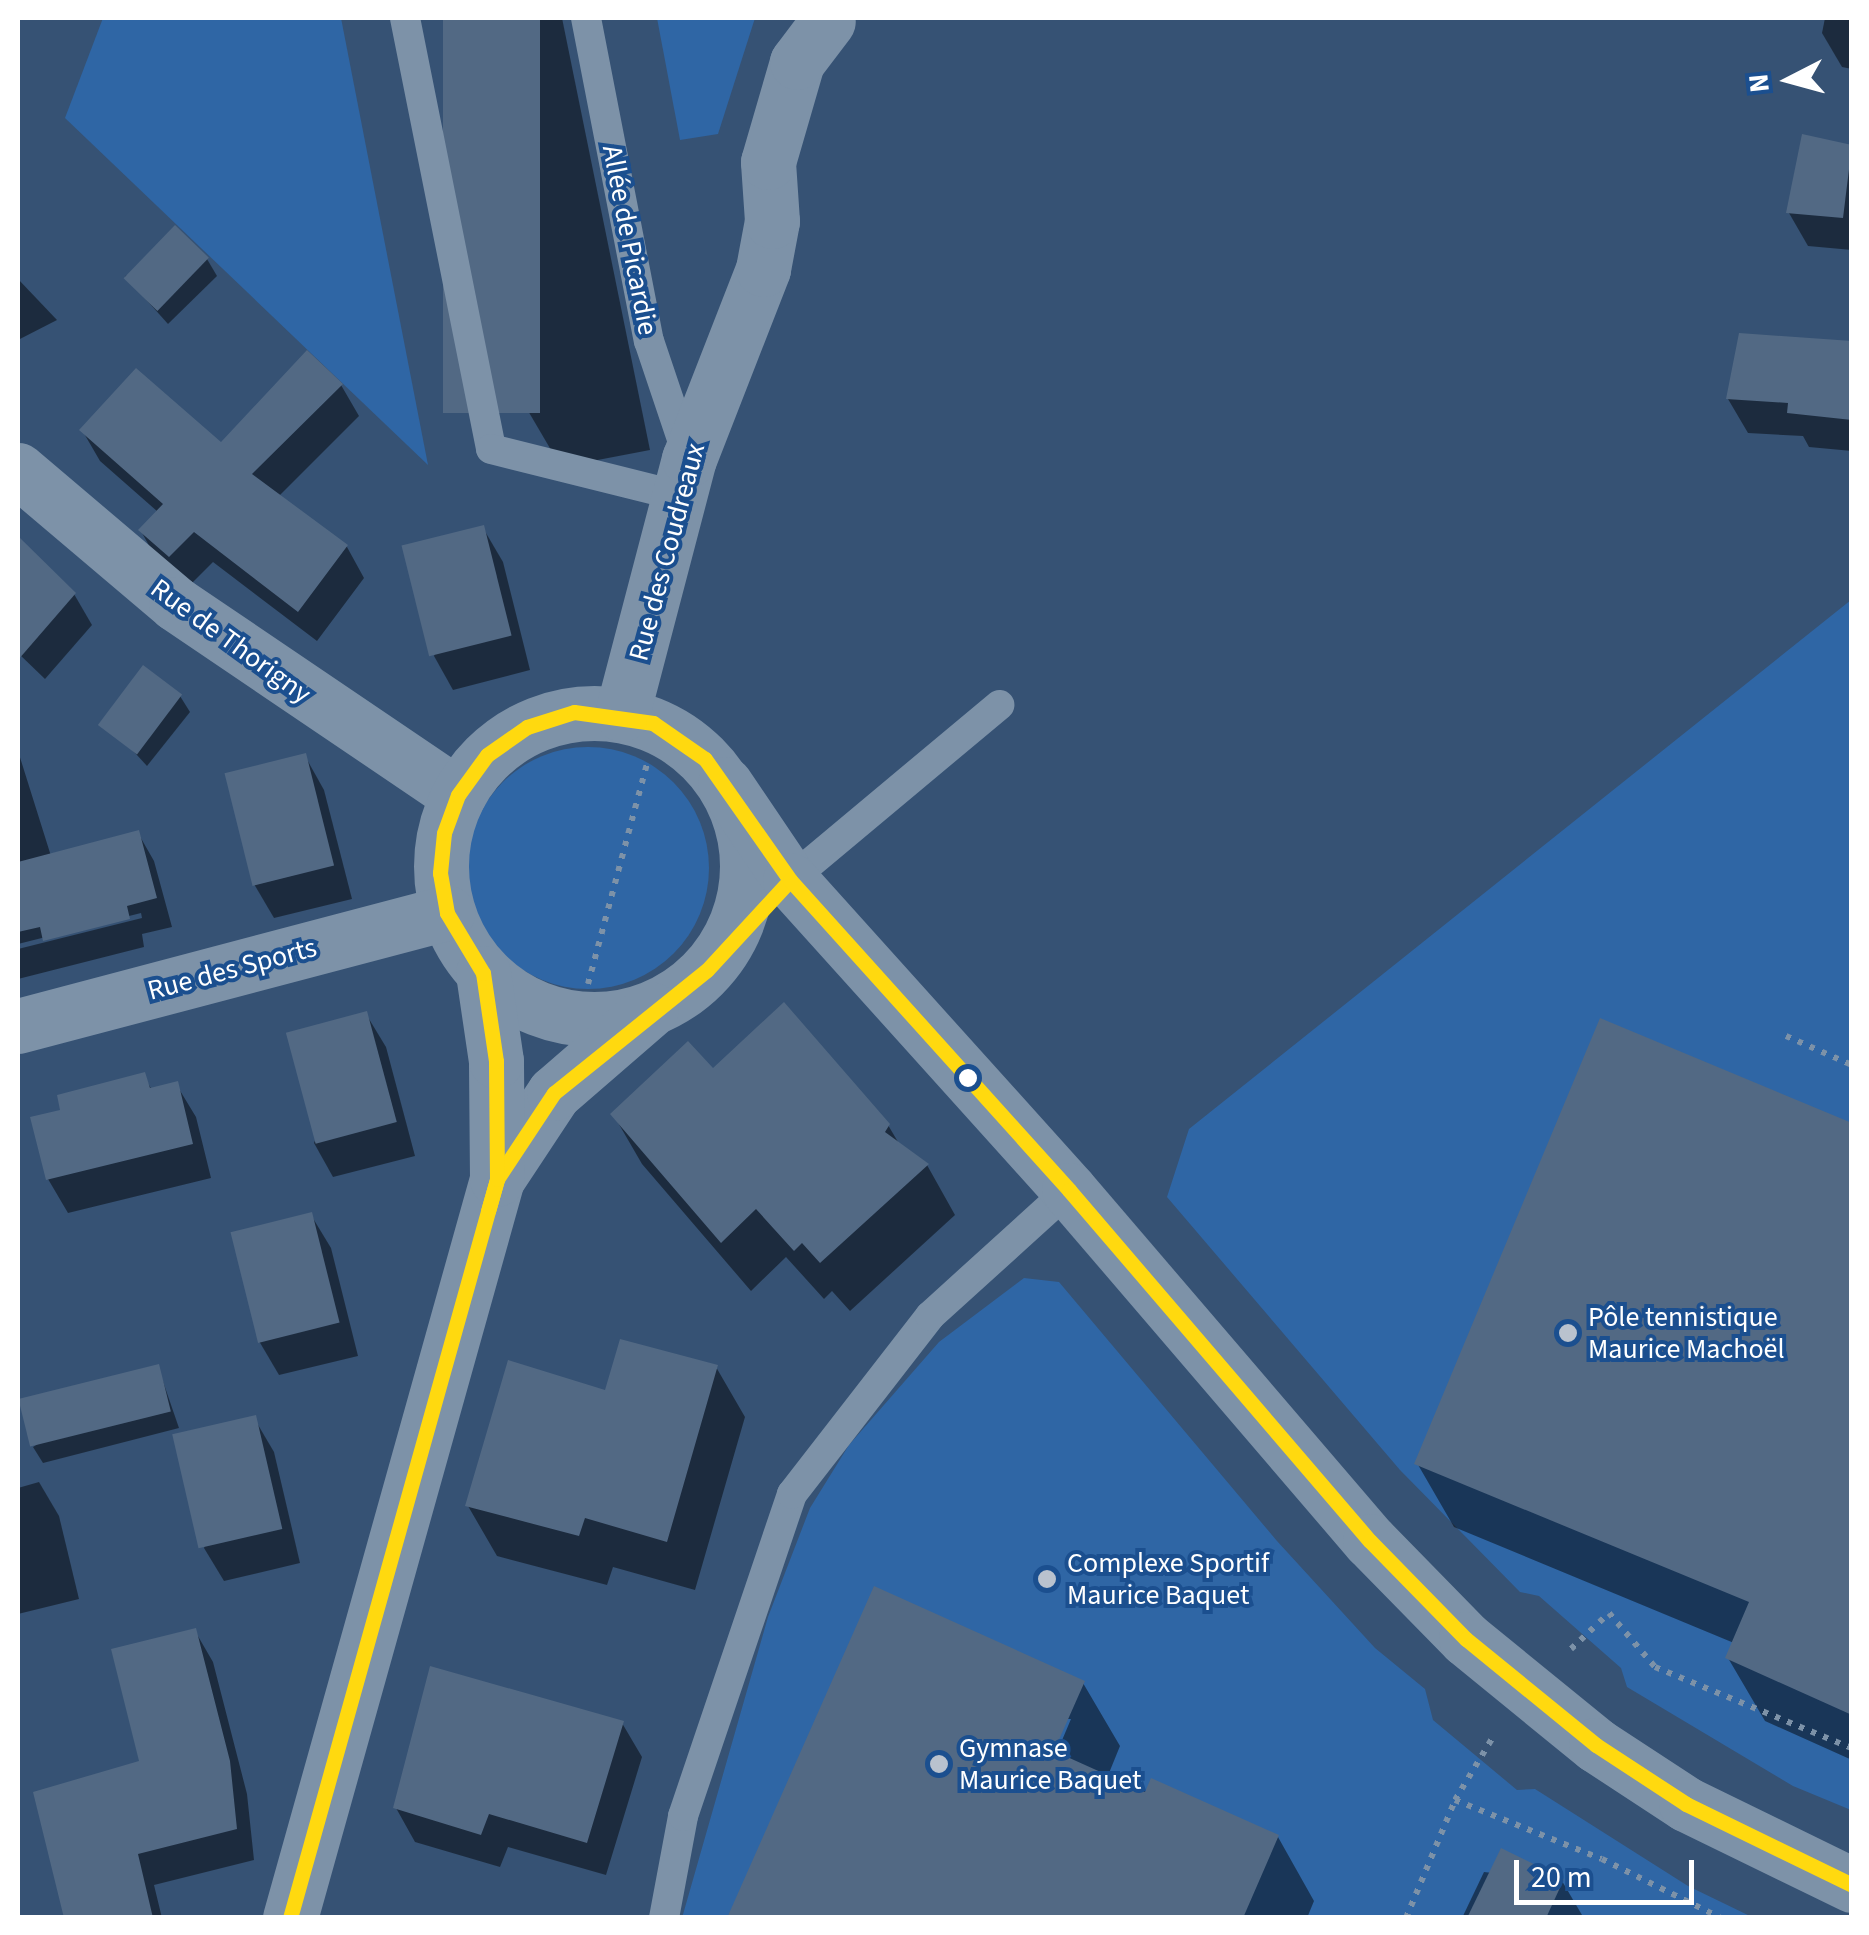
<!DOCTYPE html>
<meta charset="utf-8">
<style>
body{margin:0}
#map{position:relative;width:1869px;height:1935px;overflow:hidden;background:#365274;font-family:"Source Sans 3",sans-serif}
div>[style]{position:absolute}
.green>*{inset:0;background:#2f66a5}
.round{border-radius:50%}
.shadow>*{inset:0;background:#0007}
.building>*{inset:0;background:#526984;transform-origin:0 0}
.path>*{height:6px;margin-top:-3px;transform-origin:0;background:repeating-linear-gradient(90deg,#7d92a8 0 5px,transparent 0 13px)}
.lane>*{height:30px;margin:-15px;padding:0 15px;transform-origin:15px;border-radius:15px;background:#7d92a8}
.street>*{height:55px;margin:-27.5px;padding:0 27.5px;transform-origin:27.5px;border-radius:27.5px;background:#7d92a8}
.street>.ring{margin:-27.5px;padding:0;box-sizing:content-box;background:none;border:55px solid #7d92a8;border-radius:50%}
.bus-1>*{height:15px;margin:-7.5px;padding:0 7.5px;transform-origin:7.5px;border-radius:7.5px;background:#ffd90f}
.dots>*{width:28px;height:28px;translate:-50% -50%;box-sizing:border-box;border:5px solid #1b4f8f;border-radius:50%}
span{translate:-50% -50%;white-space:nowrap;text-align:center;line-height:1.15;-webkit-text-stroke:8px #1b4f8f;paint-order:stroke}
.street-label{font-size:28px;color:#fff}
.poi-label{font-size:28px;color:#fff}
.left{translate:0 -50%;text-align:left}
.frame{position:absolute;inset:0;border:20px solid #fff;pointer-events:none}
.north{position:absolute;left:1739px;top:30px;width:100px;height:100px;-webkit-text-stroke:8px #1b4f8f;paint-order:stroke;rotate:264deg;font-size:28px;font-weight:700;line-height:40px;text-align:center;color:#fff}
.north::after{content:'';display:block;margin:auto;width:35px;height:45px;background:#fff;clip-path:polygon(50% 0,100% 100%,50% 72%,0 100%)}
.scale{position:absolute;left:1514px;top:1860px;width:180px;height:45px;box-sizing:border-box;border:5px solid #fff;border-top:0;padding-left:12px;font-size:30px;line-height:35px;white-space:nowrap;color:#fff;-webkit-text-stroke:8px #1b4f8f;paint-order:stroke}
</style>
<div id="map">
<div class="green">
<i style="clip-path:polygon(103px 18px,341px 18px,428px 465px,65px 118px)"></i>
<i style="clip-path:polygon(657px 18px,755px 18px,718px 134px,680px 140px)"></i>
<i style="clip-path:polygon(1851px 600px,1851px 1810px,1793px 1786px,1627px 1687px,1621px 1668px,1539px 1596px,1520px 1592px,1400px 1470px,1167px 1197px,1189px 1129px)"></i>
<i class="round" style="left:467px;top:747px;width:242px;height:242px"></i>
<i style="clip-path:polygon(1024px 1278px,1059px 1282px,1277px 1541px,1375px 1648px,1425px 1689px,1433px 1720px,1517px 1790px,1535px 1789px,1688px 1886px,1752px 1917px,682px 1918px,768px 1617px,810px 1508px,849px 1445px,939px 1342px)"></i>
</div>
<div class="shadow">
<i style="clip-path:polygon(446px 18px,562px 18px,650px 450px,561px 467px,524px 404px)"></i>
<i style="clip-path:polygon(1825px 18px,1852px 18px,1852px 69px,1842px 67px,1822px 33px)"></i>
<i style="clip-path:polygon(1852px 148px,1852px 250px,1808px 246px,1789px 213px)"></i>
<i style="clip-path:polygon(207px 259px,217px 276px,168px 324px,125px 276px)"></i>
<i style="clip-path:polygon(18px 279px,57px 320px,18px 340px)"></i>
<i style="clip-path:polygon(1852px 344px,1852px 451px,1809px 447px,1803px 436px,1748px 433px,1728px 399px)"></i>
<i style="clip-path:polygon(341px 385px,359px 416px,278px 497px,347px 547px,364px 578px,317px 641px,213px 562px,188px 587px,158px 562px,141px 531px,158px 512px,100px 461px,82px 430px,221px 446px)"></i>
<i style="clip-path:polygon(483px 528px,503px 562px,530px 670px,453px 690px,434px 656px)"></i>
<i style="clip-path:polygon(18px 538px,74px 594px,92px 625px,45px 679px,18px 653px)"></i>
<i style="clip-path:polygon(180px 696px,190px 712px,147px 766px,104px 719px)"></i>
<i style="clip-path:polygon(18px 751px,51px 856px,138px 833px,154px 861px,172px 927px,142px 934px,144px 947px,18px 979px,18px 949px,142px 918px,141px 913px,18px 944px)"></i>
<i style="clip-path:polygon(305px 756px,324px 790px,352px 899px,274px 918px,254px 884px)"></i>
<i style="clip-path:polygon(366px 1014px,386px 1047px,415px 1156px,333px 1177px,314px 1143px)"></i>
<i style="clip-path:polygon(143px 1075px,152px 1090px,176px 1084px,196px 1117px,211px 1178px,68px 1213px,48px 1179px,62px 1112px)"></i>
<i style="clip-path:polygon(613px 1114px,888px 1125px,901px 1147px,927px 1165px,955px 1215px,850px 1311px,832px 1291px,824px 1299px,786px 1257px,751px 1291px,642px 1164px)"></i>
<i style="clip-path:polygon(1852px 1125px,1852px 1760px,1765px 1721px,1728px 1658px,1734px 1643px,1454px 1527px,1417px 1463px)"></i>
<i style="clip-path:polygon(311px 1215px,331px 1248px,358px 1356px,279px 1375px,259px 1341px)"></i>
<i style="clip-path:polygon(158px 1367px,179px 1428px,43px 1463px,33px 1447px)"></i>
<i style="clip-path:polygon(716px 1367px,745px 1417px,695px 1590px,613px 1567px,607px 1585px,497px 1556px,468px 1506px,607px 1393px)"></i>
<i style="clip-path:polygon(254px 1418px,274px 1452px,300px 1563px,224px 1581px,204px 1548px)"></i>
<i style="clip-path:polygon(39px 1482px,59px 1516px,79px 1599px,18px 1614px,18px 1488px)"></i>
<i style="clip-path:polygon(195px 1631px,213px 1662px,247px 1794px,254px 1860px,154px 1885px,162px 1918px,67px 1918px,142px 1763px)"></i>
<i style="clip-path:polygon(evenodd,1083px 1683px,1120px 1746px,1107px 1778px,1278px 1837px,1314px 1901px,1307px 1918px,730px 1918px,1083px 1683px,1066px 1719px,1071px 1719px,1052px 1764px,1047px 1762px,1066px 1719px)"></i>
<i style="clip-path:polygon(622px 1723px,642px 1757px,606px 1875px,508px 1847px,500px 1867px,415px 1842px,396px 1808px)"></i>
<i style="clip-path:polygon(1484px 1872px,1562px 1881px,1582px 1915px,1462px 1918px)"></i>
</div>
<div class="building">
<i style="left:443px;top:18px;width:97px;height:395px"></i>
<i style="clip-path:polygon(1802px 134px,1852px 145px,1843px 218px,1786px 213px)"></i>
<i style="left:175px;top:225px;width:47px;height:74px;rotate:44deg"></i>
<i style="clip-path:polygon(1739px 333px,1852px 341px,1852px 420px,1787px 413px,1788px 403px,1726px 399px)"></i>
<i style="clip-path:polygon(307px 350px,343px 384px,252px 474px,348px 545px,298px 612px,194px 532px,169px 557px,138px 530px,163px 504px,79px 430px,136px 368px,221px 442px)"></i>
<i style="left:484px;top:525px;width:114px;height:85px;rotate:76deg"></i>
<i style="clip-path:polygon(18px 536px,76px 593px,18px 660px)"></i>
<i style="left:143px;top:665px;width:49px;height:75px;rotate:37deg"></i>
<i style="left:306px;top:753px;width:116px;height:84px;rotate:76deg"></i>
<i style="clip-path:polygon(139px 830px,157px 898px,127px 906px,130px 919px,43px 941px,40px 927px,18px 932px,18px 862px)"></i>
<i style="clip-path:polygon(784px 1002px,890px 1124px,885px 1132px,929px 1164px,820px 1263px,802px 1243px,794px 1251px,756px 1209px,721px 1243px,610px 1114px,688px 1041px,713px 1068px)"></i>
<i style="left:367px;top:1011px;width:115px;height:84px;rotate:75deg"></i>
<i style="clip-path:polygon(1600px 1018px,1852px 1123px,1852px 1715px,1725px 1658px,1749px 1602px,1414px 1464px)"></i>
<i style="clip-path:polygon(145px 1072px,150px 1088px,178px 1081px,193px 1144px,46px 1180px,30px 1117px,60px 1110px,57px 1095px)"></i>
<i style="left:312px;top:1212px;width:114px;height:84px;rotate:76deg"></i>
<i style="clip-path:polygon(620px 1339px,718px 1365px,667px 1542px,585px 1518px,579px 1536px,465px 1506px,508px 1360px,605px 1390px)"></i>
<i style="left:159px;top:1364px;width:49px;height:145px;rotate:76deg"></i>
<i style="left:256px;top:1415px;width:117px;height:86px;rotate:77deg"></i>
<i style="clip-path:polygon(874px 1586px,1085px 1681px,1054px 1751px,1145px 1792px,1151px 1778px,1279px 1835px,1243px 1918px,727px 1918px)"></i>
<i style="clip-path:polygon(196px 1628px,230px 1761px,237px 1829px,138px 1854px,153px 1918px,64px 1918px,33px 1792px,139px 1761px,111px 1649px)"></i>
<i style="clip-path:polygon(430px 1666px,624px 1721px,587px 1843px,489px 1814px,481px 1835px,393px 1808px)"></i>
<i style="clip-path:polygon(1501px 1848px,1564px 1879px,1546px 1918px,1467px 1918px)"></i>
</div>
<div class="path">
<i style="left:588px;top:984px;width:228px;rotate:-75deg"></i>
<i style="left:1786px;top:1036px;width:72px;rotate:23.7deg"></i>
<i style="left:1571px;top:1649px;width:52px;rotate:-43.5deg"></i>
<i style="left:1609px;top:1613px;width:71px;rotate:49.6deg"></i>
<i style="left:1655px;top:1667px;width:213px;rotate:22.4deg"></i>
<i style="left:1455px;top:1800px;width:74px;rotate:-58.9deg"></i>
<i style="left:1406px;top:1918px;width:128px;rotate:-67.4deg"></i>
<i style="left:1455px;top:1800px;width:158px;rotate:21.9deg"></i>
<i style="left:1602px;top:1859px;width:133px;rotate:26.4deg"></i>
</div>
<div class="lane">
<i style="left:405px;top:18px;width:439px;rotate:78.7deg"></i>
<i style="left:491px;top:449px;width:194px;rotate:14deg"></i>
<i style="left:586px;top:18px;width:329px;rotate:79deg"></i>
<i style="left:649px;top:341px;width:122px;rotate:71.4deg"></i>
<i style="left:790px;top:880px;width:273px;rotate:-39.9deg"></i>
<i style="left:664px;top:1918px;width:104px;rotate:-79.4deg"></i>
<i style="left:683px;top:1816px;width:340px;rotate:-71.3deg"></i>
<i style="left:792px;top:1494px;width:225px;rotate:-52.2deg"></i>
<i style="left:930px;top:1316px;width:188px;rotate:-42.2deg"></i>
</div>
<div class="street">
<i style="left:18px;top:470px;width:207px;rotate:40.3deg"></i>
<i style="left:176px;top:604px;width:341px;rotate:34.1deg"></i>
<i class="ring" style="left:441px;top:713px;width:251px;height:251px"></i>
<i style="left:622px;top:714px;width:264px;rotate:-75.3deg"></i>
<i style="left:689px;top:459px;width:204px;rotate:-68.7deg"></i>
<i style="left:763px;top:269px;width:49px;rotate:-79.4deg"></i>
<i style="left:772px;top:221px;width:59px;rotate:-93.9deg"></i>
<i style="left:768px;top:162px;width:104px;rotate:-73.8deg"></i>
<i style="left:797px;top:62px;width:51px;rotate:-52.9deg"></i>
<i style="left:725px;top:784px;width:116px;rotate:55.9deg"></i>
<i style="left:790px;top:880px;width:417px;rotate:48deg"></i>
<i style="left:1069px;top:1190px;width:462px;rotate:49.4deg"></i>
<i style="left:1370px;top:1541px;width:137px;rotate:45.6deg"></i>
<i style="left:1466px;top:1639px;width:168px;rotate:39.2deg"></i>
<i style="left:1596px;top:1745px;width:108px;rotate:33.2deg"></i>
<i style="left:1686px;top:1804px;width:185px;rotate:26deg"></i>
<i style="left:18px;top:1026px;width:444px;rotate:-14.8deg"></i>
<i style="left:497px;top:1179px;width:103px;rotate:-56.5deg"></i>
<i style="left:554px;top:1093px;width:128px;rotate:-40.9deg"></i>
<i style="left:290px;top:1918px;width:767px;rotate:-74.35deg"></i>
<i style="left:497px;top:1179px;width:118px;rotate:-90.5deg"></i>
<i style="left:496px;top:1061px;width:89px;rotate:-98.4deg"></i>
</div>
<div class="bus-1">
<i style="left:488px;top:1211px;width:33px;rotate:-74deg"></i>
<i style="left:497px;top:1179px;width:103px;rotate:-56.5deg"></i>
<i style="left:554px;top:1093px;width:196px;rotate:-38.8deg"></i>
<i style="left:707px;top:970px;width:122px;rotate:-47.3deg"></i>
<i style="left:290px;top:1918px;width:767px;rotate:-74.35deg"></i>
<i style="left:497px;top:1179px;width:118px;rotate:-90.5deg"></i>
<i style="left:496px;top:1061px;width:89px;rotate:-98.4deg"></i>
<i style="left:483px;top:973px;width:70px;rotate:-121deg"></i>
<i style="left:447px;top:913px;width:41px;rotate:-99.9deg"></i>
<i style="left:440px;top:873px;width:40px;rotate:-84.3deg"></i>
<i style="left:444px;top:833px;width:40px;rotate:-69.8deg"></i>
<i style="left:458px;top:795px;width:49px;rotate:-54.1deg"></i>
<i style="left:487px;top:755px;width:49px;rotate:-35deg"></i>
<i style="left:527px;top:727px;width:49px;rotate:-17.7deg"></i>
<i style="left:574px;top:712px;width:80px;rotate:7.9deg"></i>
<i style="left:653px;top:723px;width:63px;rotate:34.7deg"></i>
<i style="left:705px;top:759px;width:148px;rotate:54.9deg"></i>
<i style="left:790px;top:880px;width:417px;rotate:48deg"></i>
<i style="left:1069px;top:1190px;width:462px;rotate:49.4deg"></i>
<i style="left:1370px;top:1541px;width:137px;rotate:45.6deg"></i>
<i style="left:1466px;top:1639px;width:168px;rotate:39.2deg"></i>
<i style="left:1596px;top:1745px;width:108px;rotate:33.2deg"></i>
<i style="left:1686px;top:1804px;width:185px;rotate:26deg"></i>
</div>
<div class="dots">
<i style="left:968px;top:1078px;background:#fff"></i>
<i style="left:1568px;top:1333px;background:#b9c2ce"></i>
<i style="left:1047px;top:1579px;background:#b9c2ce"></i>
<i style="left:939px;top:1764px;background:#b9c2ce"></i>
</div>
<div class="street-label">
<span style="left:630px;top:240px;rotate:79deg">Allée de Picardie</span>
<span style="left:667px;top:552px;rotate:-75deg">Rue des Coudreaux</span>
<span style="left:231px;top:641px;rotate:36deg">Rue de Thorigny</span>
<span style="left:232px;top:969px;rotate:-15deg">Rue des Sports</span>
</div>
<div class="poi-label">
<span class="left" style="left:1588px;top:1333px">Pôle tennistique<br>Maurice Machoël</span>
<span class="left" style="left:1067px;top:1579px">Complexe Sportif<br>Maurice Baquet</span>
<span class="left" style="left:959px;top:1764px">Gymnase<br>Maurice Baquet</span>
</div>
<div class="frame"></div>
<div class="north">N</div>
<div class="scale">20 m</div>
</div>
